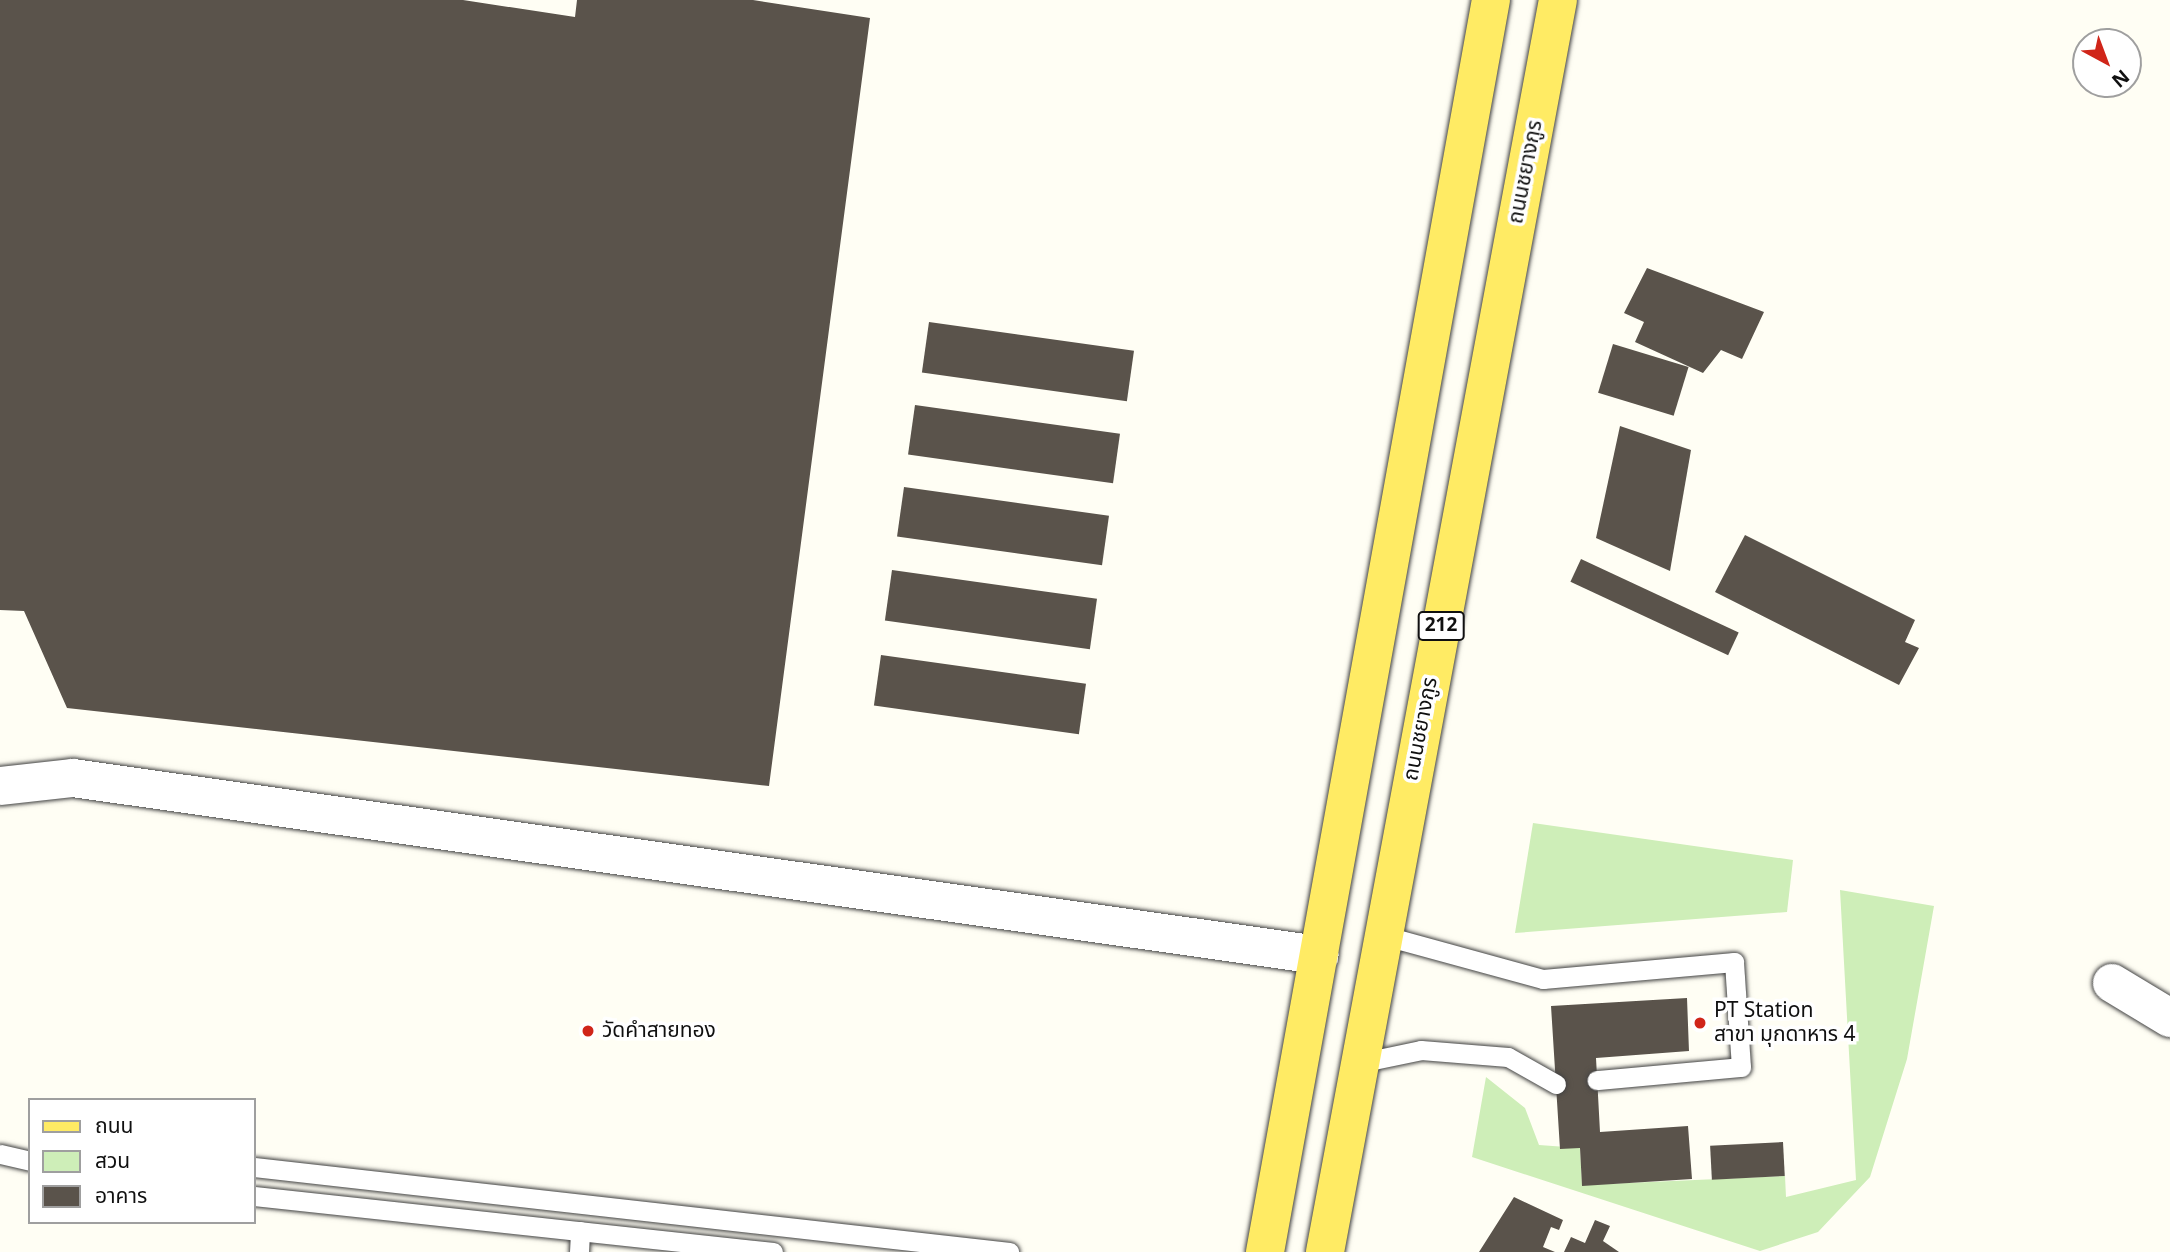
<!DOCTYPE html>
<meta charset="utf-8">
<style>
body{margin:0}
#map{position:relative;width:2170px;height:1252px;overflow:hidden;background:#fffef4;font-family:Georgia,"Noto Sans Thai",serif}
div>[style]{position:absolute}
.green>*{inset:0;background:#ceeeb8}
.building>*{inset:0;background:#5a534b;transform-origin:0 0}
.roads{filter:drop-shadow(0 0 2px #434343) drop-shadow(0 0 2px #434343)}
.service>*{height:19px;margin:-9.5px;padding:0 9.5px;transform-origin:9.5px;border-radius:9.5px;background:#fff}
.minor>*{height:38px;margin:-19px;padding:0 19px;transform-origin:19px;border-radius:19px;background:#fff}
.primary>*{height:38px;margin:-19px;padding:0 19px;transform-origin:19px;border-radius:19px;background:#ffeb64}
.dots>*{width:19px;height:19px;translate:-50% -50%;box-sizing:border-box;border:4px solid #fff;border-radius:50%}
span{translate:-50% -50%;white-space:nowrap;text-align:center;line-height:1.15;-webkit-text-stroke:7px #fff;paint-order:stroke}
.shield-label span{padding:2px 5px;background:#fff;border:2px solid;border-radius:5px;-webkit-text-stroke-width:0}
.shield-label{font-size:19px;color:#101010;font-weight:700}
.street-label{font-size:21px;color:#101010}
.poi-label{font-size:21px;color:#101010}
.left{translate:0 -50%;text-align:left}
.legend{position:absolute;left:28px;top:1098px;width:228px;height:126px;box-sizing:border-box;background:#fff;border:2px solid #9f9f9f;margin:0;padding:9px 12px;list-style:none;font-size:21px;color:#101010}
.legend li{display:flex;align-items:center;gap:14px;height:35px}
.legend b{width:35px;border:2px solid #9f9f9f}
.north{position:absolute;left:2072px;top:28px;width:70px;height:70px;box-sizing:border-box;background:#fff;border:2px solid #9f9f9f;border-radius:50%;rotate:139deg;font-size:19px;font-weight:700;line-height:28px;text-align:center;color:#101010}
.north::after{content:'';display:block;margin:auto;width:24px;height:32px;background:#d02519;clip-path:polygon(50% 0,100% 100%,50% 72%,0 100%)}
</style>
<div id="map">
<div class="green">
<i style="clip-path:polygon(1533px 823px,1793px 860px,1787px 912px,1515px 933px)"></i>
<i style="clip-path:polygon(1840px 890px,1934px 906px,1907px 1059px,1870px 1177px,1818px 1232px,1760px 1251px,1472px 1157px,1486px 1077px,1525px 1108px,1539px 1145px,1580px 1148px,1582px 1185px,1785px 1176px,1786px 1197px,1856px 1180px)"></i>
</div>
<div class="building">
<i style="clip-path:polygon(0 0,463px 0,575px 17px,577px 0,753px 0,870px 18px,769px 786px,67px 708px,24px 611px,0 610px)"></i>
<i style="clip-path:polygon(1647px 268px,1764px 312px,1742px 359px,1721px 350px,1703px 373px,1635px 342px,1644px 322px,1624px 313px)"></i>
<i style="left:929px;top:322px;width:207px;height:51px;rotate:8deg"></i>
<i style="left:1613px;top:344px;width:79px;height:51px;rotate:17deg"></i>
<i style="left:915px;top:405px;width:207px;height:50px;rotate:8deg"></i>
<i style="clip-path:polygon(1620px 426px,1691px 450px,1670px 571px,1596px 538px)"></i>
<i style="left:904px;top:487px;width:207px;height:50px;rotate:8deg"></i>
<i style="clip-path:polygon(1745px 535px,1915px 620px,1905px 642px,1919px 648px,1899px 685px,1715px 592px)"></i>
<i style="left:1581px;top:559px;width:174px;height:25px;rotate:25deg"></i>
<i style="left:892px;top:570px;width:207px;height:51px;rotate:8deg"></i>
<i style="left:881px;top:655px;width:207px;height:51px;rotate:8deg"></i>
<i style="clip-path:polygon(1687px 998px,1689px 1051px,1596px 1058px,1600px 1132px,1688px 1126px,1692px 1179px,1582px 1186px,1580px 1148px,1560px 1149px,1551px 1006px)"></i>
<i style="left:1783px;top:1142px;width:34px;height:73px;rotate:87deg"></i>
<i style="clip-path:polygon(1514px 1197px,1563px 1220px,1559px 1230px,1551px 1227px,1543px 1247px,1555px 1252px,1479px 1252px)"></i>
<i style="clip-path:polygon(1595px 1220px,1610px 1226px,1603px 1241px,1619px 1252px,1564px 1252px,1571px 1237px,1585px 1243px)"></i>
</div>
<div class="roads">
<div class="service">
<i style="left:1382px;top:935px;width:167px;rotate:15.3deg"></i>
<i style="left:1543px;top:979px;width:192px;rotate:-5.1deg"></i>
<i style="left:1734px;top:962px;width:105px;rotate:86.2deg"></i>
<i style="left:1741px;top:1067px;width:145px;rotate:174.8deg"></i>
<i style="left:1359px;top:1063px;width:63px;rotate:-11.8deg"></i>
<i style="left:1421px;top:1050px;width:87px;rotate:4.6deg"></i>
<i style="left:1508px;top:1057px;width:55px;rotate:29.4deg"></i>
<i style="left:0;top:1154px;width:31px;rotate:13deg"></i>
<i style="left:254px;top:1167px;width:760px;rotate:6.42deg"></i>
<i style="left:254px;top:1196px;width:522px;rotate:6.16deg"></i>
<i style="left:579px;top:1252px;width:21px;rotate:-87deg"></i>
</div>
<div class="minor">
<i style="left:0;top:786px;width:73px;rotate:-6.3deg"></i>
<i style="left:73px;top:778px;width:1259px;rotate:8.09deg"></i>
<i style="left:2112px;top:983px;width:68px;rotate:31.1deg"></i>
</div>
<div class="primary">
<i style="left:1265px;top:1252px;width:1272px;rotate:-79.77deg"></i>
<i style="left:1325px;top:1252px;width:1273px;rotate:-79.46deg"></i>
</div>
</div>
<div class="dots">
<i style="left:1700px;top:1023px;background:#d02519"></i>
<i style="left:588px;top:1031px;background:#d02519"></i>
</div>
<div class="shield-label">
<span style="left:1441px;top:626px">212</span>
</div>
<div class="street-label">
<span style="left:1526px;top:172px;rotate:-79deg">ถนนชยางกูร</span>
<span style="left:1421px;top:729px;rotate:-79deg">ถนนชยางกูร</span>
</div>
<div class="poi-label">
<span class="left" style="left:1714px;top:1023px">PT Station<br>สาขา มุกดาหาร 4</span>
<span class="left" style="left:602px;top:1031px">วัดคำสายทอง</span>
</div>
<ul class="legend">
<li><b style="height:9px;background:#ffeb64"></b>ถนน</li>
<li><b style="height:19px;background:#ceeeb8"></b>สวน</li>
<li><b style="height:19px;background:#5a534b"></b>อาคาร</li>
</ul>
<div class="north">N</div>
</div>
